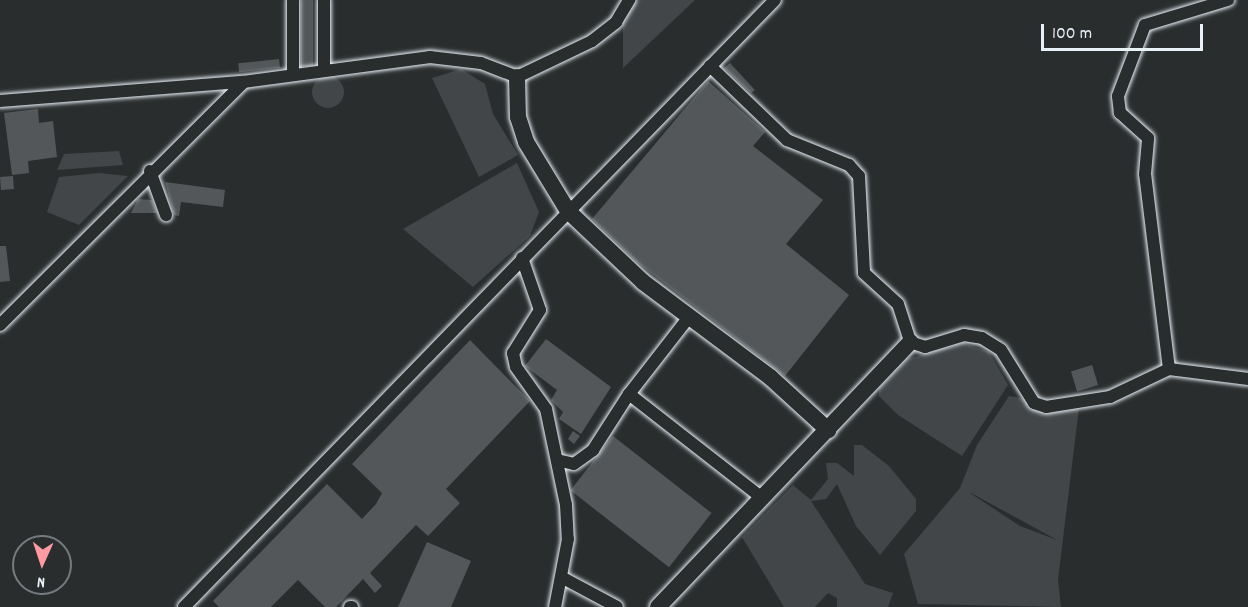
<!DOCTYPE html>
<style>
body{margin:0}
#map{position:relative;width:1248px;height:607px;overflow:hidden;background:#2a2d2e;font-family:Dekko,sans-serif}
div>[style]{position:absolute}
.green>*{inset:0;background:#424648}
.round{border-radius:50%}
.building>*{inset:0;background:#535759;transform-origin:0 0}
.roads{filter:drop-shadow(0 0 2px #e8f1f8) drop-shadow(0 0 2px #e8f1f8)}
.street>*{height:12px;margin:-6px;padding:0 6px;transform-origin:6px;border-radius:6px;background:#2a2d2e}
.secondary>*{height:16px;margin:-8px;padding:0 8px;transform-origin:8px;border-radius:8px;background:#2a2d2e}
span{translate:-50% -50%;white-space:nowrap;text-align:center;line-height:1.15;-webkit-text-stroke:5px #2a2d2e;paint-order:stroke}
.north{position:absolute;left:12px;top:535px;width:60px;height:60px;box-sizing:border-box;background:#2a2d2e;border:2px solid #767b7f;border-radius:50%;rotate:183deg;font-size:16px;font-weight:700;line-height:24px;text-align:center;color:#e8f1f8}
.north::after{content:'';display:block;margin:auto;width:21px;height:27px;background:#ff9aa2;clip-path:polygon(50% 0,100% 100%,50% 72%,0 100%)}
.scale{position:absolute;left:1041px;top:24px;width:162px;height:27px;box-sizing:border-box;border:3px solid #e8f1f8;border-top:0;padding-left:8px;font-size:18px;line-height:21px;white-space:nowrap;color:#e8f1f8;-webkit-text-stroke:4px #2a2d2e;paint-order:stroke}
</style>
<div id="map">
<div class="green">
<i style="clip-path:polygon(623px 0,695px 0,623px 68px)"></i>
<i style="clip-path:polygon(461px 69px,485px 84px,493px 114px,518px 155px,479px 177px,432px 78px)"></i>
<i class="round" style="left:312px;top:76px;width:32px;height:32px"></i>
<i style="clip-path:polygon(119px 151px,123px 165px,57px 170px,64px 154px)"></i>
<i style="clip-path:polygon(517px 163px,539px 212px,530px 236px,473px 287px,403px 229px)"></i>
<i style="clip-path:polygon(99px 173px,128px 176px,79px 225px,47px 212px,59px 177px)"></i>
<i style="clip-path:polygon(963px 343px,989px 352px,1008px 385px,962px 456px,898px 415px,879px 396px,879px 388px,907px 359px)"></i>
<i style="clip-path:polygon(evenodd,1009px 396px,1079px 408px,1058px 580px,1061px 607px,918px 604px,904px 554px,960px 488px,977px 445px,1009px 396px,970px 493px,971px 493px,1057px 540px,1020px 526px,970px 493px)"></i>
<i style="clip-path:polygon(854px 445px,862px 445px,889px 466px,916px 499px,916px 511px,880px 555px,856px 526px,837px 484px,826px 499px,811px 501px,865px 584px,893px 593px,888px 607px,837px 607px,837px 598px,828px 593px,815px 607px,784px 607px,742px 537px,793px 485px,811px 500px,828px 479px,826px 463px,837px 463px,854px 476px)"></i>
</div>
<div class="building">
<i style="left:301px;top:0;width:12px;height:66px"></i>
<i style="left:279px;top:59px;width:9px;height:41px;rotate:84deg"></i>
<i style="clip-path:polygon(730px 63px,755px 90px,751px 93px,724px 68px)"></i>
<i style="clip-path:polygon(708px 81px,765px 132px,753px 146px,823px 200px,786px 244px,849px 295px,785px 376px,638px 263px,592px 219px)"></i>
<i style="clip-path:polygon(38px 109px,39px 123px,53px 121px,57px 157px,28px 161px,29px 173px,12px 175px,4px 113px)"></i>
<i style="left:13px;top:176px;width:13px;height:13px;rotate:86deg"></i>
<i style="clip-path:polygon(165px 182px,225px 190px,223px 207px,181px 202px,179px 216px,174px 215px)"></i>
<i style="clip-path:polygon(138px 199px,152px 200px,157px 213px,131px 213px)"></i>
<i style="clip-path:polygon(0 246px,6px 246px,10px 281px,0 282px)"></i>
<i style="clip-path:polygon(546px 339px,611px 387px,581px 434px,559px 419px,563px 412px,551px 400px,557px 390px,525px 366px)"></i>
<i style="clip-path:polygon(470px 340px,530px 401px,446px 489px,460px 503px,428px 536px,416px 525px,370px 573px,382px 586px,375px 593px,363px 579px,336px 607px,325px 607px,298px 580px,271px 607px,219px 607px,213px 601px,327px 484px,362px 519px,376px 504px,382px 493px,352px 464px)"></i>
<i style="left:1092px;top:365px;width:21px;height:22px;rotate:73deg"></i>
<i style="clip-path:polygon(573px 431px,580px 436px,574px 444px,568px 439px)"></i>
<i style="left:613px;top:436px;width:125px;height:69px;rotate:38deg"></i>
<i style="clip-path:polygon(427px 542px,471px 561px,451px 607px,398px 607px)"></i>
</div>
<div class="roads">
<div class="street">
<i style="left:710px;top:66px;width:107px;rotate:43.9deg"></i>
<i style="left:787px;top:140px;width:67px;rotate:22deg"></i>
<i style="left:849px;top:165px;width:15px;rotate:48deg"></i>
<i style="left:859px;top:176px;width:97px;rotate:87deg"></i>
<i style="left:864px;top:273px;width:46px;rotate:42.4deg"></i>
<i style="left:898px;top:304px;width:40px;rotate:72deg"></i>
<i style="left:910px;top:342px;width:16px;rotate:18deg"></i>
<i style="left:925px;top:347px;width:41px;rotate:-17.1deg"></i>
<i style="left:964px;top:335px;width:18px;rotate:9deg"></i>
<i style="left:982px;top:338px;width:22px;rotate:32deg"></i>
<i style="left:1001px;top:350px;width:62px;rotate:58.1deg"></i>
<i style="left:1034px;top:403px;width:13px;rotate:18deg"></i>
<i style="left:1046px;top:407px;width:65px;rotate:-8.9deg"></i>
<i style="left:1110px;top:397px;width:65px;rotate:-25.4deg"></i>
<i style="left:1169px;top:369px;width:80px;rotate:7.2deg"></i>
<i style="left:324px;top:69px;width:69px;rotate:-90deg"></i>
<i style="left:293px;top:73px;width:73px;rotate:-90deg"></i>
<i style="left:0;top:101px;width:244px;rotate:-4.5deg"></i>
<i style="left:243px;top:82px;width:189px;rotate:-7.6deg"></i>
<i style="left:430px;top:57px;width:51px;rotate:6.7deg"></i>
<i style="left:481px;top:63px;width:39px;rotate:21deg"></i>
<i style="left:517px;top:77px;width:83px;rotate:-25.6deg"></i>
<i style="left:592px;top:41px;width:31px;rotate:-38deg"></i>
<i style="left:616px;top:22px;width:26px;rotate:-59deg"></i>
<i style="left:150px;top:171px;width:47px;rotate:70deg"></i>
<i style="left:522px;top:258px;width:55px;rotate:70.9deg"></i>
<i style="left:540px;top:310px;width:51px;rotate:122.1deg"></i>
<i style="left:513px;top:353px;width:14px;rotate:78deg"></i>
<i style="left:516px;top:367px;width:52px;rotate:54.5deg"></i>
<i style="left:546px;top:409px;width:98px;rotate:78.2deg"></i>
<i style="left:566px;top:505px;width:34px;rotate:87deg"></i>
<i style="left:568px;top:539px;width:69px;rotate:100.8deg"></i>
<i style="left:689px;top:317px;width:98px;rotate:127.9deg"></i>
<i style="left:629px;top:394px;width:169px;rotate:38deg"></i>
<i style="left:0;top:325px;width:343px;rotate:-44.9deg"></i>
<i style="left:1169px;top:369px;width:196px;rotate:-97deg"></i>
<i style="left:1145px;top:174px;width:36px;rotate:-85deg"></i>
<i style="left:1148px;top:138px;width:38px;rotate:-138deg"></i>
<i style="left:1120px;top:113px;width:17px;rotate:-97deg"></i>
<i style="left:1118px;top:96px;width:76px;rotate:-69.2deg"></i>
<i style="left:1145px;top:25px;width:87px;rotate:-16.8deg"></i>
<i style="left:557px;top:460px;width:17px;rotate:13deg"></i>
<i style="left:574px;top:464px;width:24px;rotate:-36deg"></i>
<i style="left:593px;top:450px;width:67px;rotate:-57.3deg"></i>
<i style="left:563px;top:578px;width:61px;rotate:28.2deg"></i>
<i style="left:184px;top:607px;width:847px;rotate:-45.77deg"></i>
<i style="left:350px;top:607px;width:2px"></i>
</div>
<div class="secondary">
<i style="left:517px;top:77px;width:40px;rotate:88.6deg"></i>
<i style="left:518px;top:117px;width:26px;rotate:72deg"></i>
<i style="left:526px;top:142px;width:81px;rotate:58.7deg"></i>
<i style="left:568px;top:211px;width:103px;rotate:43.4deg"></i>
<i style="left:643px;top:282px;width:159px;rotate:36.8deg"></i>
<i style="left:770px;top:377px;width:79px;rotate:42.4deg"></i>
<i style="left:658px;top:607px;width:366px;rotate:-46.4deg"></i>
</div>
</div>
<div class="north">N</div>
<div class="scale">100 m</div>
</div>
